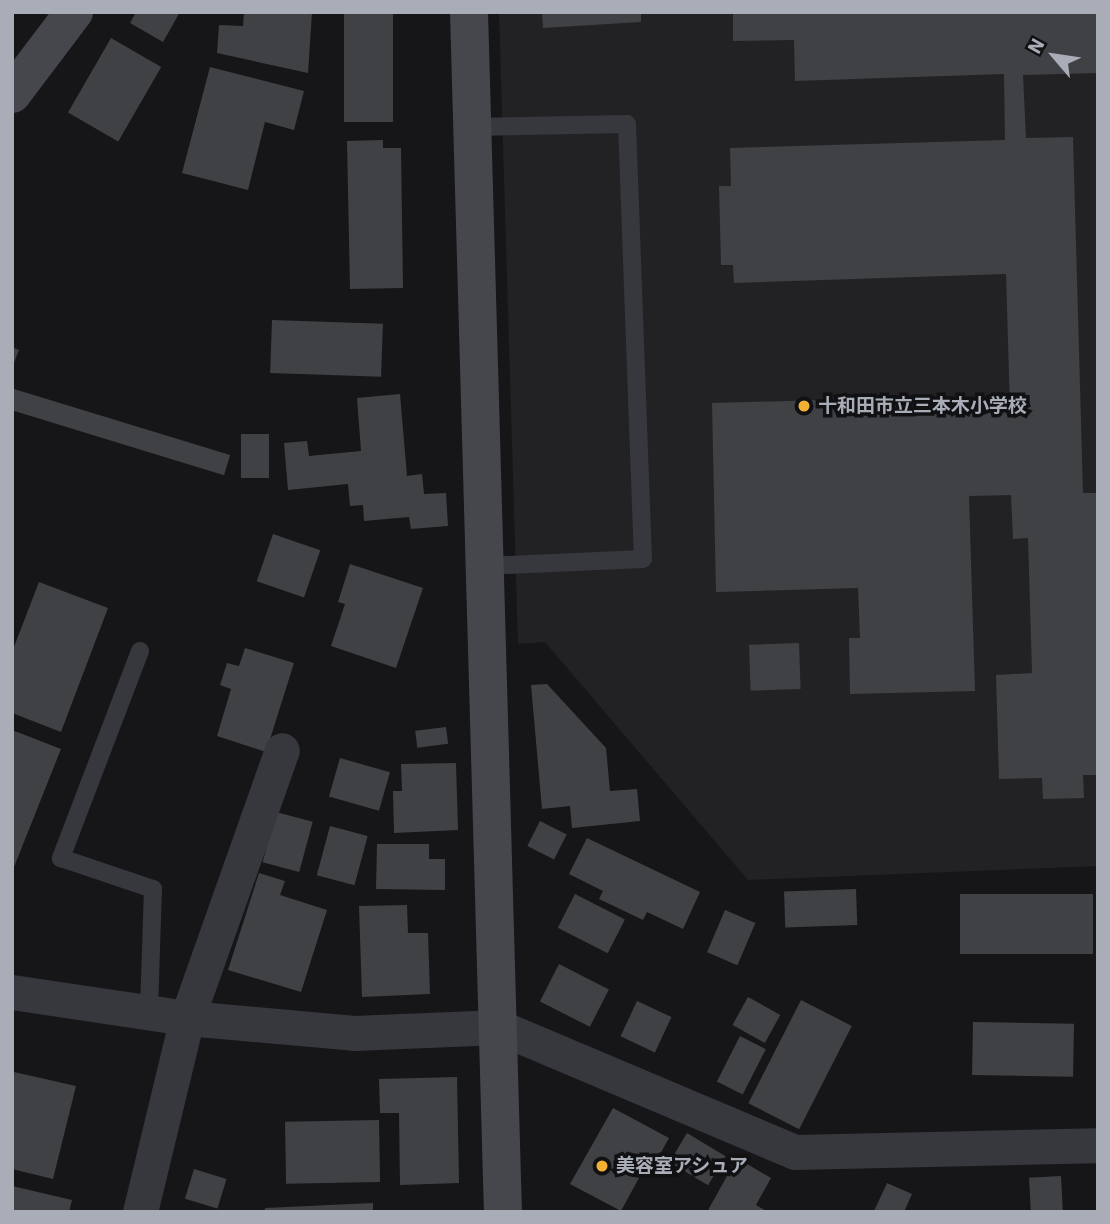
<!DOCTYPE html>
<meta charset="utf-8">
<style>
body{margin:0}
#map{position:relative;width:1110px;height:1224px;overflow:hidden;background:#161618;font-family:"IBM Plex Sans","Noto Sans JP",sans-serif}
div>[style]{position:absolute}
.built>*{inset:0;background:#222225}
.building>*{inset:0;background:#404145;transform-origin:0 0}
.lane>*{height:18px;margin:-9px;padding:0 9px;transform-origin:9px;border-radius:9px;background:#37383d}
.street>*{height:35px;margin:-17.5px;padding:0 17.5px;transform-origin:17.5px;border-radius:17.5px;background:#37383d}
.secondary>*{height:38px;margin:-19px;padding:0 19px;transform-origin:19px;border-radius:19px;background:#45474d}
.dots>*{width:19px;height:19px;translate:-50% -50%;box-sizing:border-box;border:4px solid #111113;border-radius:50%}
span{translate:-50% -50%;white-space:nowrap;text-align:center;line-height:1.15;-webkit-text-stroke:7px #111113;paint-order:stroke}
.poi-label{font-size:19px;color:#a8adb8;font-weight:700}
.left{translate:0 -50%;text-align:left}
.frame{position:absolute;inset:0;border:14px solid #a8adb8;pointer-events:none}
.north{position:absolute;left:1019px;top:21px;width:70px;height:70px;-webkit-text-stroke:5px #111113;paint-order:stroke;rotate:299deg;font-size:19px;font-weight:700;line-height:28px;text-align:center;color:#a8adb8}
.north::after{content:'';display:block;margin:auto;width:24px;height:32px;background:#a8adb8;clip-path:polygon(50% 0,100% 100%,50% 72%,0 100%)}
</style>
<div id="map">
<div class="built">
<i style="clip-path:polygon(499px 12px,1098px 12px,1098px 866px,748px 880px,545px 642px,518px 644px)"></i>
</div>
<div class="building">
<i style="clip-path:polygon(136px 12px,180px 12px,163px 42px,130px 23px)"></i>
<i style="clip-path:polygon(244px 12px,312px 12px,308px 73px,217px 53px,219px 25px,243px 26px)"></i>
<i style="left:344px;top:12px;width:49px;height:110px"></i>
<i style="clip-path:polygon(542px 12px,641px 12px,641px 22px,543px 28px)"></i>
<i style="clip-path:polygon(733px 12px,1097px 12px,1098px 73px,1023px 75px,1026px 138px,1073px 137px,1083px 493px,1098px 493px,1098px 775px,1083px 775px,1084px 798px,1043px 799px,1042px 778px,999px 779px,996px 675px,1032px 673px,1028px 538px,1013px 539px,1011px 495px,969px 496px,975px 691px,850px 694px,849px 638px,860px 638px,858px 588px,716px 592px,712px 403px,896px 398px,897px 412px,1010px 409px,1006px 274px,734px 283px,733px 265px,721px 265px,719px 186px,731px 186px,730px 148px,1005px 140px,1004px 74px,795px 81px,794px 40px,733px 41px)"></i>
<i style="left:111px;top:38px;width:58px;height:86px;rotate:30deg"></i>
<i style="clip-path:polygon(210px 67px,304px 91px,294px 130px,265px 122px,248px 190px,182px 173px)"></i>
<i style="clip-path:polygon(383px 140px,383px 148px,401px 148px,403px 288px,350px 289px,347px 141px)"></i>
<i style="left:272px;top:320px;width:111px;height:53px;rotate:2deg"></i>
<i style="clip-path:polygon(12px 347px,19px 350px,12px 368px)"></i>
<i style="left:14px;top:389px;width:226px;height:21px;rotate:17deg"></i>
<i style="clip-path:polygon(400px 394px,407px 476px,422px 474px,424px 494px,446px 493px,448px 526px,411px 529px,409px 517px,364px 521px,363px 505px,350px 506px,348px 484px,288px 490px,284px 443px,307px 441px,309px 456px,361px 451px,357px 398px)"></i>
<i style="left:241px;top:434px;width:28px;height:44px"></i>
<i style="left:273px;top:534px;width:50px;height:50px;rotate:19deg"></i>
<i style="clip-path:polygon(350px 564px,423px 588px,396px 668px,331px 646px,345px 604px,338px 602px)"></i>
<i style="clip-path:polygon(39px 582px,108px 608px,61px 732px,12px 713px,12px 652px)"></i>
<i style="left:799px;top:643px;width:46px;height:50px;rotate:88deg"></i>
<i style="clip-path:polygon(245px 648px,294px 663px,266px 752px,217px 736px,231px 689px,220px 685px,227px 663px,239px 666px)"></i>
<i style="clip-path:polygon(547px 684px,606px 748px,610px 791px,637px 789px,640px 821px,572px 828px,570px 806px,542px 809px,531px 685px)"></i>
<i style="left:446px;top:727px;width:17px;height:31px;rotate:83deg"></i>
<i style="clip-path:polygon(12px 730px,61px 749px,12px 872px)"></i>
<i style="left:340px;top:758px;width:52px;height:40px;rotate:16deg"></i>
<i style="clip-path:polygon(456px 763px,458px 830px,394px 833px,393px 791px,402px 791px,401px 764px)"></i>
<i style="left:276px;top:812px;width:38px;height:52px;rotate:15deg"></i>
<i style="left:540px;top:821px;width:30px;height:28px;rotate:27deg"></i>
<i style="left:330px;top:826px;width:39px;height:51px;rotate:15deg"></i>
<i style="clip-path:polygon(587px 838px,700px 892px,683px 929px,647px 912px,643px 920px,599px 899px,603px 891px,569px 874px)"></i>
<i style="clip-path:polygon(377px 844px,429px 844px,429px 859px,445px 859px,445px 890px,376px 889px)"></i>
<i style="clip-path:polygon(259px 873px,285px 881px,280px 895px,327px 910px,301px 992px,228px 970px)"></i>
<i style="left:856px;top:889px;width:36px;height:72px;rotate:88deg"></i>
<i style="left:575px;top:894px;width:56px;height:38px;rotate:27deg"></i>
<i style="left:1093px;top:894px;width:60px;height:133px;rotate:90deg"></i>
<i style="clip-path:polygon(407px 905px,408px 933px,428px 933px,430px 994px,362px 997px,359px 906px)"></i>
<i style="left:725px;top:910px;width:33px;height:46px;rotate:23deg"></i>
<i style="left:559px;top:964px;width:56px;height:42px;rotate:27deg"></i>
<i style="left:748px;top:997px;width:37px;height:32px;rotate:29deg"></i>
<i style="left:801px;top:1000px;width:57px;height:116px;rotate:27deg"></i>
<i style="left:637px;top:1001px;width:38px;height:39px;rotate:25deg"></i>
<i style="left:973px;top:1022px;width:101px;height:53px;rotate:1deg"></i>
<i style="left:740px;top:1036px;width:29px;height:51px;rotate:27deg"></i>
<i style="clip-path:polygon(14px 1072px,76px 1086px,53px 1179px,12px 1169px)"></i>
<i style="clip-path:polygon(457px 1077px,459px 1183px,400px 1185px,399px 1113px,380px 1113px,379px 1079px)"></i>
<i style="clip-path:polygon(613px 1108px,669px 1138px,658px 1158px,652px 1154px,621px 1211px,570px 1184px)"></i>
<i style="left:379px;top:1120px;width:62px;height:94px;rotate:89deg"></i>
<i style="left:687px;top:1133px;width:45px;height:34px;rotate:31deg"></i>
<i style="clip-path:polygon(737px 1158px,771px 1178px,756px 1205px,768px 1212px,707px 1212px)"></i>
<i style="left:194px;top:1169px;width:34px;height:31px;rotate:17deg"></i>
<i style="left:1061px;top:1176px;width:34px;height:32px;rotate:87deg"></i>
<i style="clip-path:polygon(887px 1183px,912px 1194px,904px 1212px,874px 1211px)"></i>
<i style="clip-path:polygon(12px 1186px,72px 1200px,69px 1212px,12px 1212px)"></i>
<i style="clip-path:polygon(373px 1203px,373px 1212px,265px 1212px,265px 1208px)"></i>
</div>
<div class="lane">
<i style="left:472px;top:127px;width:155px;rotate:-1.1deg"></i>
<i style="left:627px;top:124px;width:435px;rotate:87.9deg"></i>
<i style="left:643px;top:559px;width:160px;rotate:177.5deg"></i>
<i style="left:140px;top:651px;width:222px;rotate:110.9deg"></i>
<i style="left:61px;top:858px;width:97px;rotate:18.6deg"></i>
<i style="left:153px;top:889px;width:123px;rotate:91.9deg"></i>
</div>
<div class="street">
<i style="left:12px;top:992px;width:177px;rotate:8.5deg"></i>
<i style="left:187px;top:1018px;width:168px;rotate:5.1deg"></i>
<i style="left:354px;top:1033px;width:145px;rotate:-2.4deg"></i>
<i style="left:499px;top:1027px;width:321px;rotate:22.9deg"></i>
<i style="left:795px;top:1152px;width:302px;rotate:-1.3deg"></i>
<i style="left:140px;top:1212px;width:200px;rotate:-76.4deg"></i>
<i style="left:187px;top:1018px;width:284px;rotate:-70.5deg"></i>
</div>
<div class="secondary">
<i style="left:469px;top:12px;width:1200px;rotate:88.38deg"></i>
<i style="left:12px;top:94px;width:103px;rotate:-52.9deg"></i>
</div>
<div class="dots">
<i style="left:804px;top:406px;background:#f2b134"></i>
<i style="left:602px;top:1166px;background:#f2b134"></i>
</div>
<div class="poi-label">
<span class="left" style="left:818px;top:406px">十和田市立三本木小学校</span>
<span class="left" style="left:616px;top:1166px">美容室アシュア</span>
</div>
<div class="frame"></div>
<div class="north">N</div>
</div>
